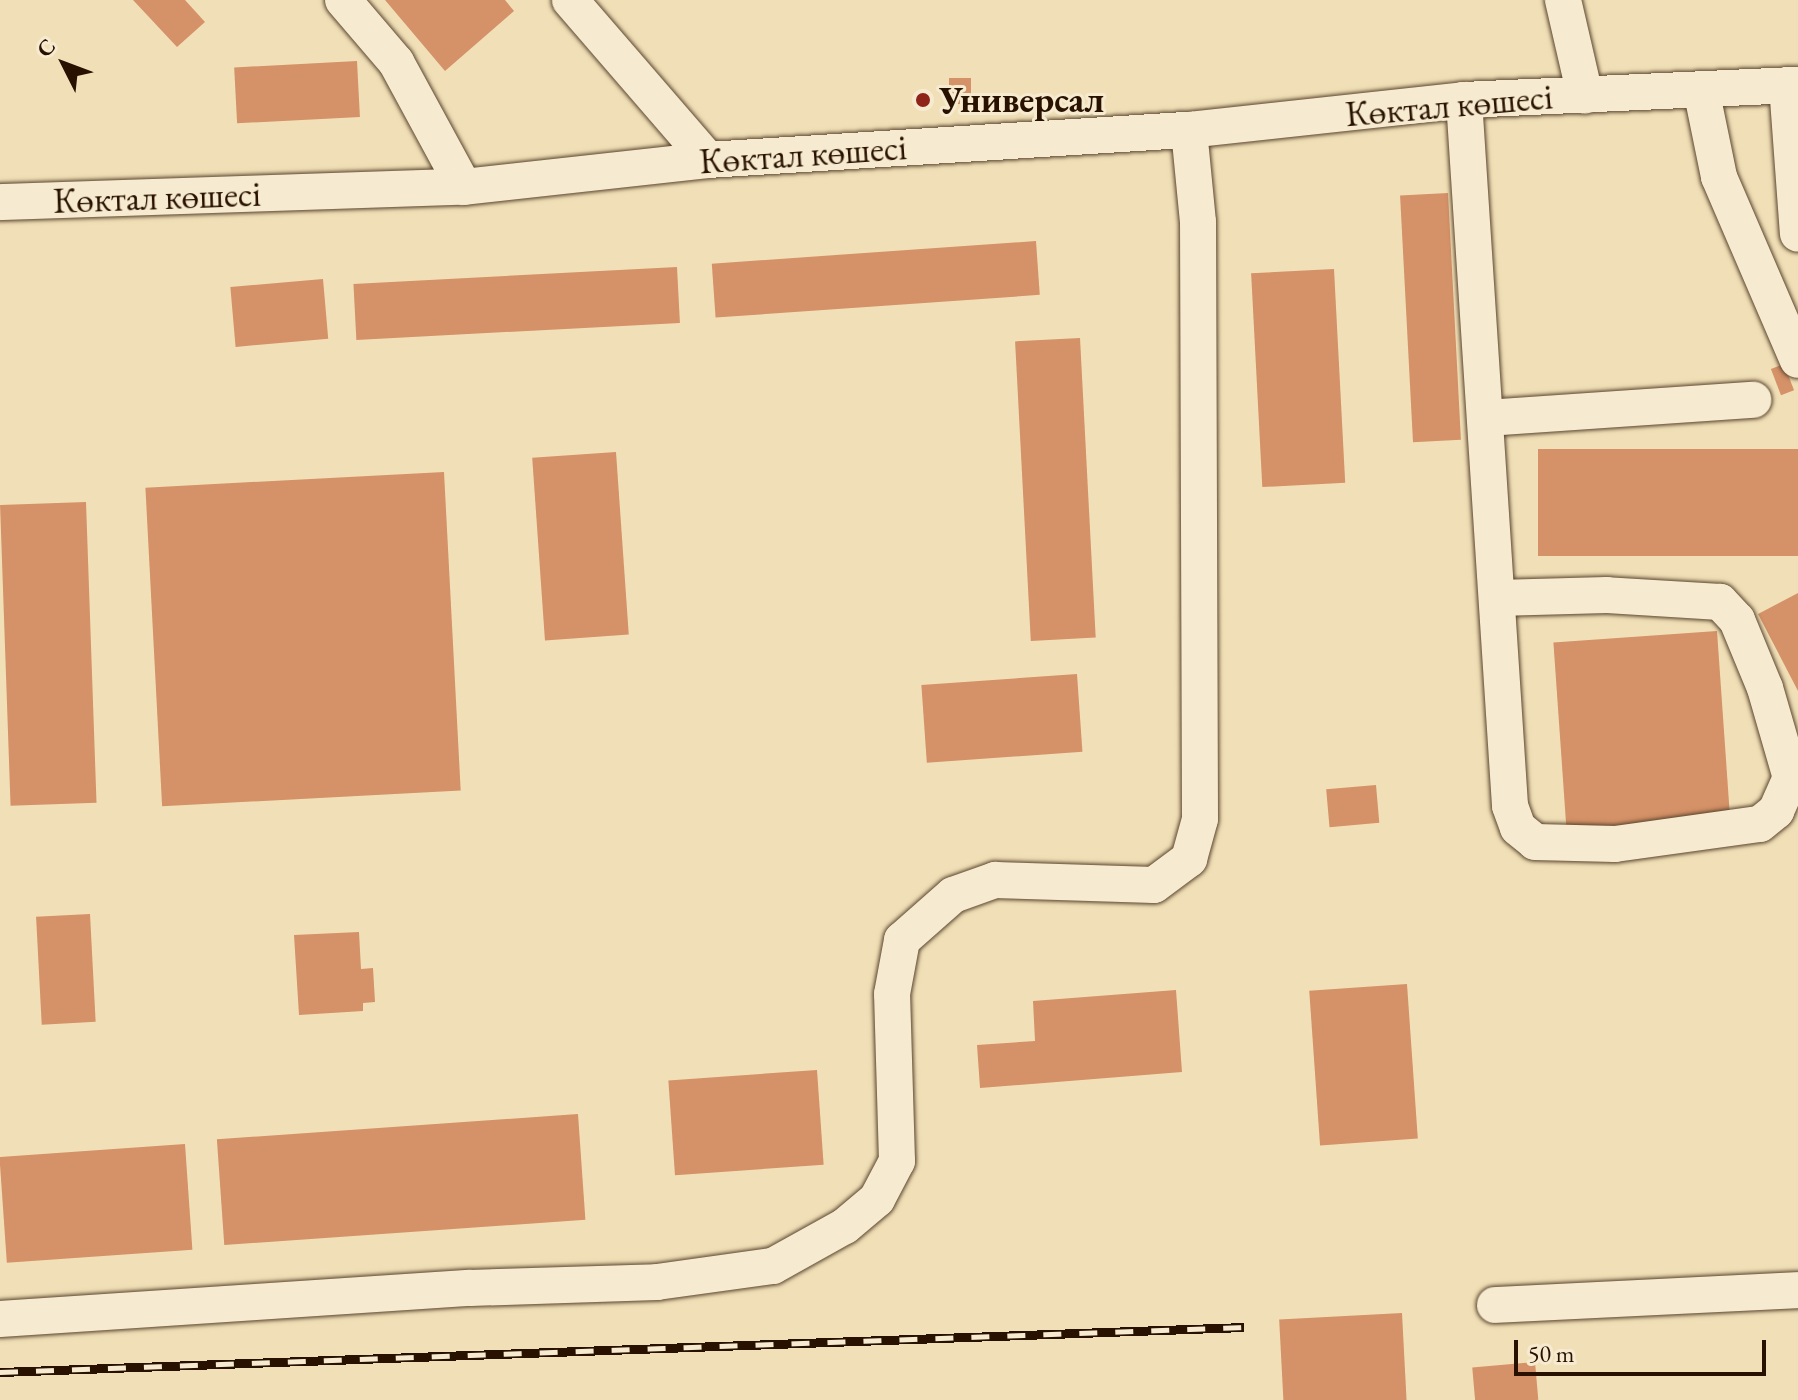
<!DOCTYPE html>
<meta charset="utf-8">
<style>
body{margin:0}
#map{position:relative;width:1798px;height:1400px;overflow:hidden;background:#f1e0b7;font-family:"EB Garamond",serif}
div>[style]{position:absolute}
.building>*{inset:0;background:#d59167;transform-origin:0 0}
.roads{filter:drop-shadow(0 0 2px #5b452e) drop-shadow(0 0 2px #5b452e)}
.minor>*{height:36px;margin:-18px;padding:0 18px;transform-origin:18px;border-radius:18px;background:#f6ebd0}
.rail>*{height:9px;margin-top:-4.5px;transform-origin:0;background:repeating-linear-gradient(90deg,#f6ebd0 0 18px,#291100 0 36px);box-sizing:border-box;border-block:2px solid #291100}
.dots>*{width:22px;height:22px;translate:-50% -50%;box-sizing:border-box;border:4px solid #f6ebd0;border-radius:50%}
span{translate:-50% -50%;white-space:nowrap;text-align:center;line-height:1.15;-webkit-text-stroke:6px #f6ebd0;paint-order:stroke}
.poi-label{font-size:36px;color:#291100;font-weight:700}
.left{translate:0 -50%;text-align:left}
.street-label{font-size:36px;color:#291100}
.north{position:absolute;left:24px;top:24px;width:80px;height:80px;-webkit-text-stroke:6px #f6ebd0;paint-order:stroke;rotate:312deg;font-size:22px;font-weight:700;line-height:32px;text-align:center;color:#291100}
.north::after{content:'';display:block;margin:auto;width:28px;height:36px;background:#291100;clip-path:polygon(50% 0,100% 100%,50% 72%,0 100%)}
.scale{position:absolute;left:1514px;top:1340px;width:252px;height:36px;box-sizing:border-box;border:4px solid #291100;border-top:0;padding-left:10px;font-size:24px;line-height:28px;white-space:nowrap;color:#291100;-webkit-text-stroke:6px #f6ebd0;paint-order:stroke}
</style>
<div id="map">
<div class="building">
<i style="clip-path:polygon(133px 0,185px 0,205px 22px,177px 47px)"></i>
<i style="clip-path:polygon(385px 0,505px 0,514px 11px,445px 71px)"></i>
<i style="left:357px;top:61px;width:56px;height:123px;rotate:87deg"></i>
<i style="left:971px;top:78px;width:26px;height:22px;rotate:90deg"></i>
<i style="left:1448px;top:193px;width:247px;height:48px;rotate:87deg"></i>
<i style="left:1036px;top:241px;width:54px;height:325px;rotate:86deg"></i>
<i style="left:677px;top:267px;width:56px;height:324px;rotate:87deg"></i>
<i style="left:1334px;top:269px;width:214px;height:83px;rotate:87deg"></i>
<i style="left:323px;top:279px;width:60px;height:93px;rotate:85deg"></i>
<i style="left:1080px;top:338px;width:300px;height:65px;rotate:87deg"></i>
<i style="left:1784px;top:364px;width:28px;height:14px;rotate:69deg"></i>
<i style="left:1798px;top:449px;width:107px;height:260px;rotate:90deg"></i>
<i style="left:616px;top:452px;width:183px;height:84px;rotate:86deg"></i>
<i style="left:444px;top:472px;width:319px;height:299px;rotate:87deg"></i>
<i style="left:86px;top:502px;width:301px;height:86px;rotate:88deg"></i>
<i style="clip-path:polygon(1798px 593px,1798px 691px,1758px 614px)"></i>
<i style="left:1717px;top:631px;width:187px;height:164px;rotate:86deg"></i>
<i style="left:1077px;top:674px;width:78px;height:156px;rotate:86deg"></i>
<i style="left:1376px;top:785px;width:38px;height:50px;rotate:85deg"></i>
<i style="left:90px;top:914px;width:108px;height:54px;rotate:87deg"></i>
<i style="clip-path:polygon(359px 932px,361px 969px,373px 968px,375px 1002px,363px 1003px,363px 1011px,299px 1015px,294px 935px)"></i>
<i style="left:1407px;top:984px;width:155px;height:98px;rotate:86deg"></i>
<i style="clip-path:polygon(1176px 990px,1182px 1072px,980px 1088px,977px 1045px,1035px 1041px,1033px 1001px)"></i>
<i style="left:817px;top:1070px;width:95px;height:149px;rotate:86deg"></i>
<i style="left:578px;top:1114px;width:106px;height:362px;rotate:86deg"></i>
<i style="left:185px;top:1144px;width:106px;height:186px;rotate:86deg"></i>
<i style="left:1402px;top:1313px;width:87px;height:123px;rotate:87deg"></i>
<i style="left:1535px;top:1362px;width:38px;height:63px;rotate:85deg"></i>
</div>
<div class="roads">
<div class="minor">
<i style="left:343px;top:0;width:82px;rotate:49.5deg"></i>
<i style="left:396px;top:62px;width:142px;rotate:61.5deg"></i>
<i style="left:570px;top:0;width:211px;rotate:49.2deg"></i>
<i style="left:1563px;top:0;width:98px;rotate:77deg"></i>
<i style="left:1787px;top:85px;width:149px;rotate:85.8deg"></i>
<i style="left:1701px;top:89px;width:90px;rotate:78.4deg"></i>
<i style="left:1719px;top:177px;width:199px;rotate:66.7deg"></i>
<i style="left:1464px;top:100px;width:707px;rotate:86.27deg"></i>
<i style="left:1510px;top:806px;width:23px;rotate:70deg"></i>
<i style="left:1518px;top:828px;width:22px;rotate:39deg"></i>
<i style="left:1535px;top:842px;width:80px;rotate:1.4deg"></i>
<i style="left:1615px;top:844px;width:146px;rotate:-7.9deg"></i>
<i style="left:1760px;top:824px;width:21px;rotate:-39deg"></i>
<i style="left:1776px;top:811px;width:36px;rotate:-66deg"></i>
<i style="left:1791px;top:778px;width:94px;rotate:-106.1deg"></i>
<i style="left:1765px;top:688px;width:74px;rotate:-112.4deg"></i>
<i style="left:1737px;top:620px;width:25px;rotate:-133deg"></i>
<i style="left:1720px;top:602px;width:113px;rotate:-176.5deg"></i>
<i style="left:1607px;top:595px;width:110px;rotate:178.4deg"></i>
<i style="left:0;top:202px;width:464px;rotate:-1.9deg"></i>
<i style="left:464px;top:187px;width:245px;rotate:-6.3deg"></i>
<i style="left:708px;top:160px;width:482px;rotate:-3.6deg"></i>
<i style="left:1189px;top:130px;width:277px;rotate:-6.2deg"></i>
<i style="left:1464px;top:100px;width:334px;rotate:-2.6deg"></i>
<i style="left:1486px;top:418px;width:268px;rotate:-3.9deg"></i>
<i style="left:1495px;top:1305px;width:303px;rotate:-2.8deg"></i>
<i style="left:0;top:1319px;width:471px;rotate:-3.8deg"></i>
<i style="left:470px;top:1288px;width:187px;rotate:-1.8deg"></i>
<i style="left:657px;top:1282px;width:117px;rotate:-7.9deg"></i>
<i style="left:773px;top:1266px;width:82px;rotate:-29.1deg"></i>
<i style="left:845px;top:1226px;width:42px;rotate:-40.2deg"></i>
<i style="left:877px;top:1199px;width:43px;rotate:-62.2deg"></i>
<i style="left:897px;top:1161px;width:167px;rotate:-91.7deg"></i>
<i style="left:892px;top:994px;width:55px;rotate:-79.5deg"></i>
<i style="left:902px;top:940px;width:68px;rotate:-41.4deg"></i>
<i style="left:953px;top:895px;width:45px;rotate:-19.7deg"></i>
<i style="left:995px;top:880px;width:159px;rotate:1.8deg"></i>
<i style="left:1154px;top:885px;width:44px;rotate:-36.6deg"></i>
<i style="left:1189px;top:859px;width:41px;rotate:-74.6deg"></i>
<i style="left:1200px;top:819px;width:597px;rotate:-90.19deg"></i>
<i style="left:1198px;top:222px;width:92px;rotate:-95.6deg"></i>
</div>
</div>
<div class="rail">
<i style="left:0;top:1372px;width:1245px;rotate:-2.07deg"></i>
</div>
<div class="dots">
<i style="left:923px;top:100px;background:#8f2418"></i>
</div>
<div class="poi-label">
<span class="left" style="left:939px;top:100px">Универсал</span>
</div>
<div class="street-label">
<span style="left:1449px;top:105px;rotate:-5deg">Көктал көшесі</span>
<span style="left:803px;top:154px;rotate:-4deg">Көктал көшесі</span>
<span style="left:157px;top:197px;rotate:-2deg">Көктал көшесі</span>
</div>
<div class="north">С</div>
<div class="scale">50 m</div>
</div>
